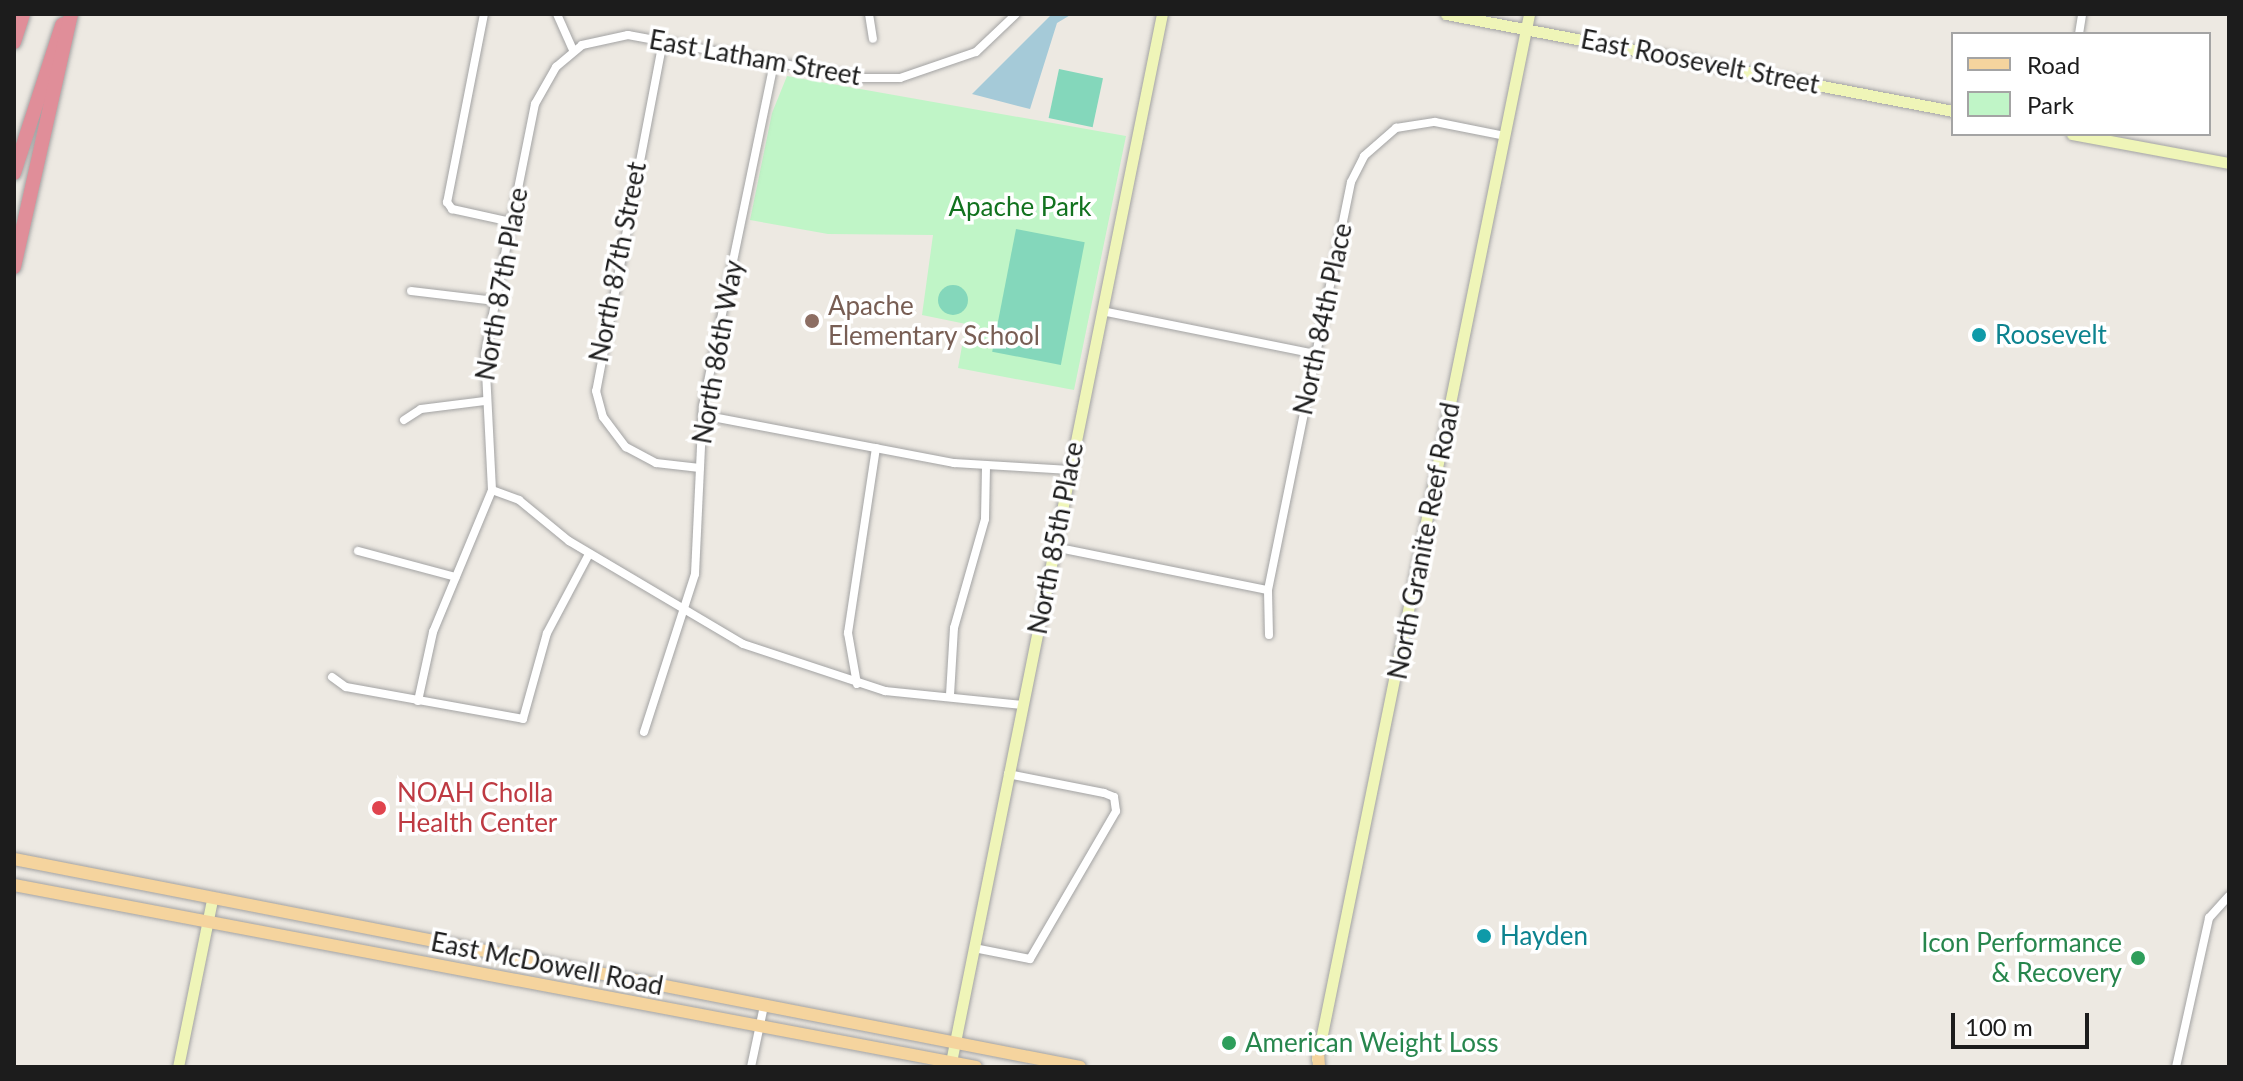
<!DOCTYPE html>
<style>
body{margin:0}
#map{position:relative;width:2243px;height:1081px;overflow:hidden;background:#ede9e2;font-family:Lato,sans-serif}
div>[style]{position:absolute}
.park>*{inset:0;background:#c0f5c7}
.pitch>*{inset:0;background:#84d7bb;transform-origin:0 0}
.round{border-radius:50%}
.water>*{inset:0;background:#a5cad8}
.roads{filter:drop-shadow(0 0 2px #a3a3a3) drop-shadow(0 0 2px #a3a3a3)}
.street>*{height:8px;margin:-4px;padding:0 4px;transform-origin:4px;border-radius:4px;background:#fff}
.secondary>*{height:11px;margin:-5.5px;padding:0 5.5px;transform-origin:5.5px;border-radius:5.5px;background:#eff5b8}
.primary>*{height:12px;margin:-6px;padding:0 6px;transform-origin:6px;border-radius:6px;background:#f5d49e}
.highway>*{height:14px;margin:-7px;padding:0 7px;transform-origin:7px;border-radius:7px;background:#e08e99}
.dots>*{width:22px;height:22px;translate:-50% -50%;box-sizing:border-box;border:4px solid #fff;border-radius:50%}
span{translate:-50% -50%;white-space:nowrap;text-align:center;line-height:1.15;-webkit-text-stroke:7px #fff;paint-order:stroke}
.street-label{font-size:26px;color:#1c1c1c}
.park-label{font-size:26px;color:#12721f}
.education-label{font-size:26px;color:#785e54}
.left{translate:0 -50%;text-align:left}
.culture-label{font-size:26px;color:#0d838f}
.health-label{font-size:26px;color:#be3a42}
.leisure-label{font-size:26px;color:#27864d}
.right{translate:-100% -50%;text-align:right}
.frame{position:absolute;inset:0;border:16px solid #1c1c1c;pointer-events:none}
.legend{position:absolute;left:1951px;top:32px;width:260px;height:104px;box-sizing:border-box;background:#fff;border:2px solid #a4a4a4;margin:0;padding:10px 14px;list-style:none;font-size:24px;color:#1c1c1c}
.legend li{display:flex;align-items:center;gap:16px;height:40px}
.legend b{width:40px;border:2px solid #a4a4a4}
.scale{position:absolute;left:1951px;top:1013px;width:138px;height:36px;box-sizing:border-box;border:4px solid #1c1c1c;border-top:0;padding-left:10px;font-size:24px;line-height:28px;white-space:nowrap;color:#1c1c1c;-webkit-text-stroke:6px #fff;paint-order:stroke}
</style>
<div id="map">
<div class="park">
<i style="clip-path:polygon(787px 76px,1126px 136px,1074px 390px,958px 368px,966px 324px,922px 315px,933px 235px,828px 234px,750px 220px,772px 113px)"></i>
</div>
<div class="pitch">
<i style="left:1059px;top:69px;width:45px;height:50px;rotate:12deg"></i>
<i style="left:1016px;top:229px;width:70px;height:125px;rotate:11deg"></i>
<i class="round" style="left:938px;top:285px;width:30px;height:30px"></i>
</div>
<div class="water">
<i style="clip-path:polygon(1052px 14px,1072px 14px,1057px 23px,1030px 109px,972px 94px)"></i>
</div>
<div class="roads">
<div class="street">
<i style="left:484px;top:14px;width:192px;rotate:101.1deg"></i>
<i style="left:447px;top:202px;width:9px;rotate:54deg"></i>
<i style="left:452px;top:209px;width:60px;rotate:12.4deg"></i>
<i style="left:557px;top:14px;width:39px;rotate:66deg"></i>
<i style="left:869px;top:14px;width:25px;rotate:81deg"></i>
<i style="left:2079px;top:34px;width:20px;rotate:-81deg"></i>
<i style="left:663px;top:41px;width:356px;rotate:100.8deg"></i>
<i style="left:596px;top:391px;width:27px;rotate:75deg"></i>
<i style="left:603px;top:417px;width:38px;rotate:53deg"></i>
<i style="left:626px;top:447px;width:34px;rotate:28deg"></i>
<i style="left:656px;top:463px;width:44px;rotate:6.5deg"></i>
<i style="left:411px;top:291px;width:85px;rotate:6.8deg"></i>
<i style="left:1102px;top:311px;width:217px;rotate:11.4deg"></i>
<i style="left:702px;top:415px;width:257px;rotate:10.8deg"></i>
<i style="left:954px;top:463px;width:116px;rotate:3.5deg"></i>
<i style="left:404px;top:420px;width:20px;rotate:-33deg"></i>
<i style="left:421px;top:409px;width:64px;rotate:-7.2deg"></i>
<i style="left:492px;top:490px;width:29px;rotate:20deg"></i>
<i style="left:519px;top:500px;width:65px;rotate:39.4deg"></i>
<i style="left:569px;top:541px;width:202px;rotate:30.6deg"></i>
<i style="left:743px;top:644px;width:150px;rotate:18.3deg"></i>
<i style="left:885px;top:691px;width:138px;rotate:5.8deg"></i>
<i style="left:1054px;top:547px;width:218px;rotate:11.4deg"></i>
<i style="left:358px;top:551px;width:101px;rotate:14.9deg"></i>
<i style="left:1269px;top:635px;width:45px;rotate:-91.3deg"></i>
<i style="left:1268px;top:590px;width:416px;rotate:-78.5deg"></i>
<i style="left:1351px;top:182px;width:29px;rotate:-63deg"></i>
<i style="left:1364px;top:156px;width:43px;rotate:-41.2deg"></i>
<i style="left:1396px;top:128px;width:39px;rotate:-9deg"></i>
<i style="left:1435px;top:122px;width:71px;rotate:11.3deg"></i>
<i style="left:332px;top:677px;width:17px;rotate:36deg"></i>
<i style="left:346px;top:687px;width:180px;rotate:10.2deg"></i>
<i style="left:523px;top:719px;width:89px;rotate:-74.4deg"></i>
<i style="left:547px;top:633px;width:89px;rotate:-62deg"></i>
<i style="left:857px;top:684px;width:52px;rotate:-100deg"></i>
<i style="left:848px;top:633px;width:187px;rotate:-81.4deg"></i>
<i style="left:950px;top:695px;width:67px;rotate:-86.6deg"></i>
<i style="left:954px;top:628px;width:113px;rotate:-74.1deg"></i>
<i style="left:985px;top:519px;width:54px;rotate:-88.9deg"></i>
<i style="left:418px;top:701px;width:71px;rotate:-77.7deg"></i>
<i style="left:433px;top:632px;width:154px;rotate:-67.4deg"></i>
<i style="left:492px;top:490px;width:136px;rotate:-92.9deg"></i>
<i style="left:485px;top:354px;width:255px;rotate:-78.7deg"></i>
<i style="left:535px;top:104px;width:43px;rotate:-60.4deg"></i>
<i style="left:556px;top:67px;width:34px;rotate:-40deg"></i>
<i style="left:582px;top:45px;width:47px;rotate:-12.3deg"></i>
<i style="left:628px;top:35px;width:235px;rotate:10.5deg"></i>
<i style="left:859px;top:78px;width:41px"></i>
<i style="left:900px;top:78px;width:80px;rotate:-18.9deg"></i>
<i style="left:976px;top:52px;width:55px;rotate:-43.5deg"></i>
<i style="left:644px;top:732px;width:166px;rotate:-72.1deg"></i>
<i style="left:695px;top:574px;width:168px;rotate:-87.3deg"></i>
<i style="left:703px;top:406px;width:351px;rotate:-78.3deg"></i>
<i style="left:974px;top:948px;width:57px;rotate:11.1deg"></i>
<i style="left:1030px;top:959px;width:171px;rotate:-59.8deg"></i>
<i style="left:1116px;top:811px;width:14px;rotate:-98deg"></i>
<i style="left:1114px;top:797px;width:11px;rotate:-158deg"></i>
<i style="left:1104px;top:793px;width:98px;rotate:-168.8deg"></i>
<i style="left:751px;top:1067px;width:62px;rotate:-78deg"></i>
<i style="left:2176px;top:1067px;width:153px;rotate:-77.5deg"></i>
<i style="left:2209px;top:918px;width:30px;rotate:-48deg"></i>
</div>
<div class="secondary">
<i style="left:1446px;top:14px;width:516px;rotate:10.83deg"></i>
<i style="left:2072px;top:134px;width:160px;rotate:10.5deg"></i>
<i style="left:1317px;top:1059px;width:1066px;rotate:-78.53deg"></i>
<i style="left:951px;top:1062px;width:1069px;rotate:-78.62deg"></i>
<i style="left:178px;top:1067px;width:170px;rotate:-78.5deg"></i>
</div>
<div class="primary">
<i style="left:14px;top:859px;width:1086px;rotate:11.04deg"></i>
<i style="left:14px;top:885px;width:979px;rotate:10.71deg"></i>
<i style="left:1318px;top:1052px;width:15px;rotate:86deg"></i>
</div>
<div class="highway">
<i style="left:14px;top:42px;width:29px;rotate:-72deg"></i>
<i style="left:14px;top:173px;width:156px;rotate:-72deg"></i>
<i style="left:14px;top:267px;width:259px;rotate:-77.3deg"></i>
</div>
</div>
<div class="dots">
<i style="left:812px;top:321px;background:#8d6e63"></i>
<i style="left:1979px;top:335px;background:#0f9aa8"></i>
<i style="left:379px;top:808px;background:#e0444e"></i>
<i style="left:1484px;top:936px;background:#0f9aa8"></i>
<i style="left:2138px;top:958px;background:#2e9e5b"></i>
<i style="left:1229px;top:1043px;background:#2e9e5b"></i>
</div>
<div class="street-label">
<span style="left:755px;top:58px;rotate:10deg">East Latham Street</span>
<span style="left:1700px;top:62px;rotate:11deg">East Roosevelt Street</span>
<span style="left:618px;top:262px;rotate:-79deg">North 87th Street</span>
<span style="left:502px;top:284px;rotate:-80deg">North 87th Place</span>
<span style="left:1323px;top:319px;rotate:-78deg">North 84th Place</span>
<span style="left:718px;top:352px;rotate:-80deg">North 86th Way</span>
<span style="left:1056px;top:538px;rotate:-79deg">North 85th Place</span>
<span style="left:1424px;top:541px;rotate:-79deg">North Granite Reef Road</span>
<span style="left:547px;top:964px;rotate:11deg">East McDowell Road</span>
</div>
<div class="park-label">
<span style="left:1020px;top:207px">Apache Park</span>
</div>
<div class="education-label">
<span class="left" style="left:828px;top:321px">Apache<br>Elementary School</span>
</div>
<div class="culture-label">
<span class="left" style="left:1995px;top:335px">Roosevelt</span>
<span class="left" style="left:1500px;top:936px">Hayden</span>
</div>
<div class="health-label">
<span class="left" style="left:397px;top:808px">NOAH Cholla<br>Health Center</span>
</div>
<div class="leisure-label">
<span class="right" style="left:2122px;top:958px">Icon Performance<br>&amp; Recovery</span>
<span class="left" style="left:1245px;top:1043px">American Weight Loss</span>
</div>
<div class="frame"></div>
<ul class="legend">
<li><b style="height:10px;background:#f5d49e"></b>Road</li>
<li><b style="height:22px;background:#c0f5c7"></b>Park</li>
</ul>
<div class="scale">100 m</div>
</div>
